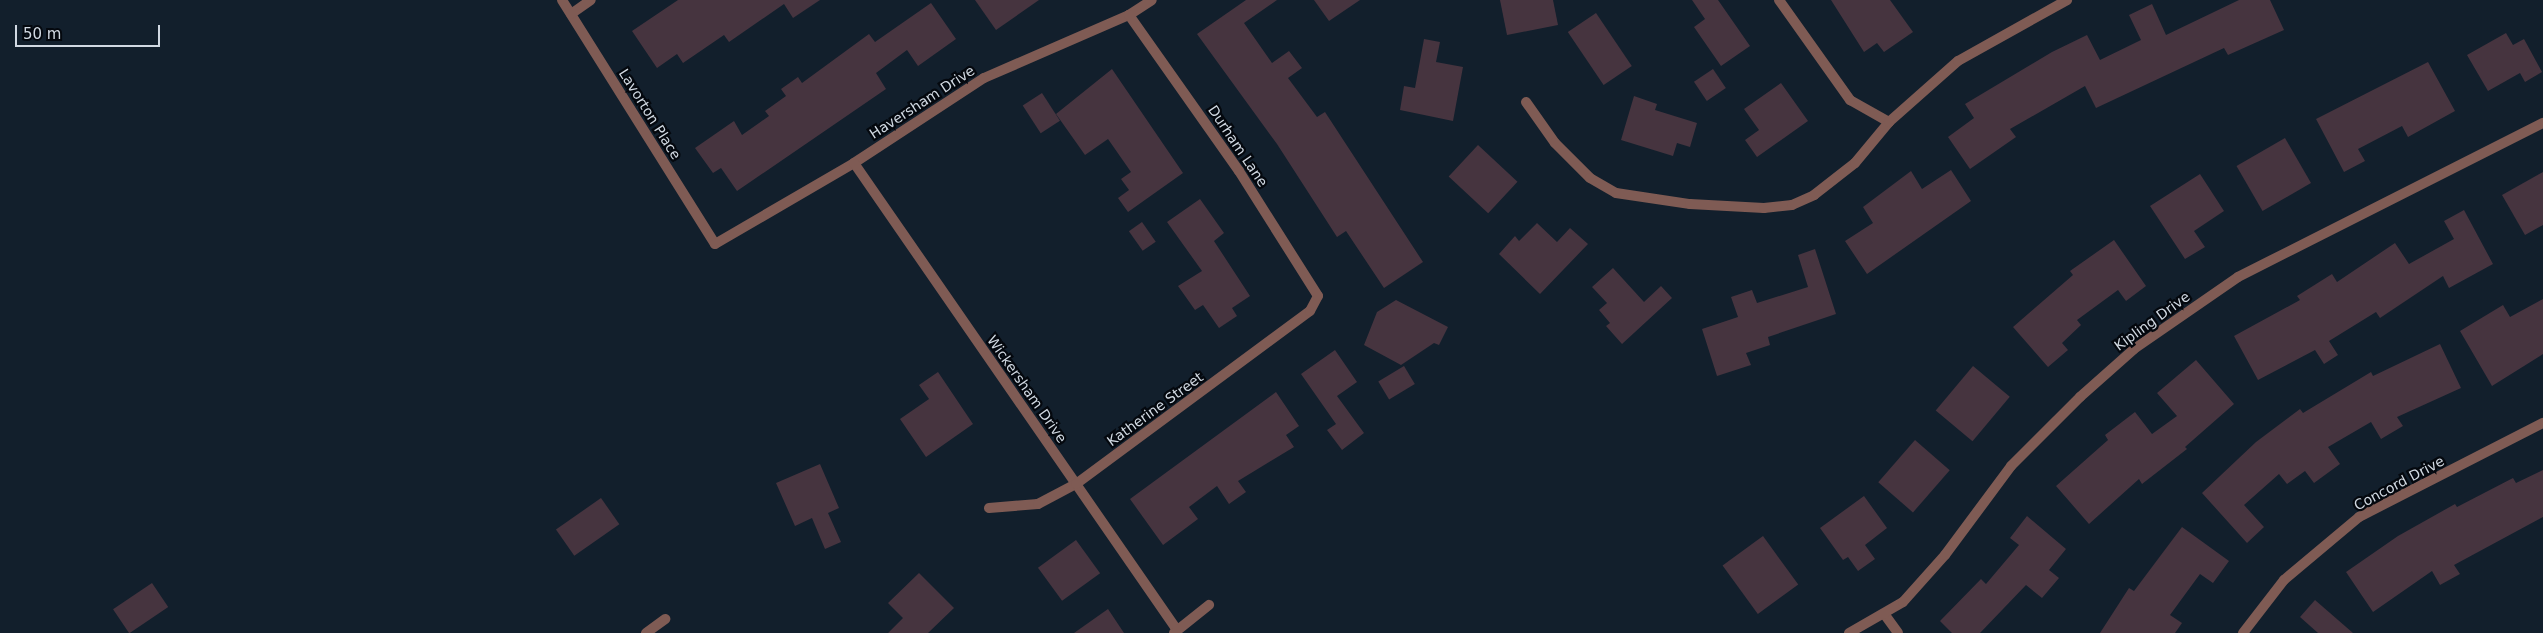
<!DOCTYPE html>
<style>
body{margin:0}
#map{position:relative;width:2543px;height:633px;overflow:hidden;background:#121f2c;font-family:"DejaVu Sans",sans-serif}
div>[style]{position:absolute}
.building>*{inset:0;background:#46343f;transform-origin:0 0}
.minor>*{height:10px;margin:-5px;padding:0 5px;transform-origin:5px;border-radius:5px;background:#7f5b54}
span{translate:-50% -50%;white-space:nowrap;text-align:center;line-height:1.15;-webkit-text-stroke:4.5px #04080e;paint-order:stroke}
.street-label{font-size:14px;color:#d1d9e2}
.scale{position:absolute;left:15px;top:25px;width:145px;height:22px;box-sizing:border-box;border:2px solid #d1d9e2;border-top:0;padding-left:6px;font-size:15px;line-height:18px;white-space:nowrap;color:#d1d9e2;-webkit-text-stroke:4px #04080e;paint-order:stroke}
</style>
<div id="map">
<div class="building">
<i style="clip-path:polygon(678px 0,820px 0,793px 18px,784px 4px,729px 42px,724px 35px,683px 63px,677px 54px,657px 68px,632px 31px)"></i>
<i style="clip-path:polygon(975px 0,1039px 0,996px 30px)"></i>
<i style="clip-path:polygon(1246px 0,1277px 0,1244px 23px,1272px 63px,1289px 51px,1302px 68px,1288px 78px,1317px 117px,1325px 112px,1423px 262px,1384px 288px,1346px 231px,1337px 237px,1277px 144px,1197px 34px)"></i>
<i style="clip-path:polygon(1314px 0,1360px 0,1329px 21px)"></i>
<i style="clip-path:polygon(1500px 0,1553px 0,1558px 25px,1507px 35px)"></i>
<i style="clip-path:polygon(1692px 0,1718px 0,1750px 46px,1721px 66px,1694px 27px,1705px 19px)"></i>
<i style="clip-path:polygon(1831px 0,1890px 0,1913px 32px,1884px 52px,1877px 43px,1864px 52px)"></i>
<i style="clip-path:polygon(2239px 0,2270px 0,2284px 30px,2228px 55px,2224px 48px,2096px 108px,2085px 86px,2010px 129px,2016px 137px,1970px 169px,1948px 137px,1974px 118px,1965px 104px,2052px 52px,2087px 35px,2100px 60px,2141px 40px,2129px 15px,2152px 4px,2166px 35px)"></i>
<i style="clip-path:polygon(931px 3px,956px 39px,918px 66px,907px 50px,876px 73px,886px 89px,737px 191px,721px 168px,713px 173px,695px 148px,734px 121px,742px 135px,769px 116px,765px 111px,786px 96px,781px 89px,798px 77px,802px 83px,869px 34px,875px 42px)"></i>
<i style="left:1596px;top:13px;width:64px;height:34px;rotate:56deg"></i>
<i style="clip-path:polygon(2506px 33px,2513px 45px,2524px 39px,2542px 72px,2525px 82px,2520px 73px,2488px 91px,2467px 55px)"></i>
<i style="clip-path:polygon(1424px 39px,1440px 42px,1436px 62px,1463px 67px,1453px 121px,1400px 110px,1404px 86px,1415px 88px)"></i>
<i style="clip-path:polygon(2428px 62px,2455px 111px,2408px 137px,2402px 126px,2358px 149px,2365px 161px,2344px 172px,2316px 119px)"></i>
<i style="clip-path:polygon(1112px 69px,1183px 173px,1128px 212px,1118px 198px,1129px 190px,1121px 179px,1131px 172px,1108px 139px,1085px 155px,1056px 114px)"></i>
<i style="left:1713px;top:69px;width:23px;height:23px;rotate:56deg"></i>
<i style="clip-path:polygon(1781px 83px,1808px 121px,1757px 157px,1745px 140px,1759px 130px,1744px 109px)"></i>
<i style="left:1042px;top:93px;width:33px;height:23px;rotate:57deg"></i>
<i style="clip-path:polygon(1634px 96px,1657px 104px,1655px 110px,1697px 123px,1690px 147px,1677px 143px,1673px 156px,1621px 140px)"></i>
<i style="left:2285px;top:138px;width:52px;height:56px;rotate:60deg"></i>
<i style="left:1478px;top:145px;width:54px;height:43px;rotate:43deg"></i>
<i style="clip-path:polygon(1951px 170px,1971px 201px,1867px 274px,1845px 241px,1873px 223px,1863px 207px,1911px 171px,1922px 189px)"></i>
<i style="clip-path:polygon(2543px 172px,2543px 225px,2525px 235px,2502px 195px)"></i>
<i style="clip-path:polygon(2200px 174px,2224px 211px,2194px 231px,2205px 247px,2185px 259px,2150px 206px)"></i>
<i style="clip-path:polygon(1200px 199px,1224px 233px,1214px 241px,1250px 296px,1232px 308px,1237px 316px,1219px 328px,1203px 305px,1195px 310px,1178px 286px,1202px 271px,1167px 222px)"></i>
<i style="clip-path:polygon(2464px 210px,2493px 264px,2449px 288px,2443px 276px,2380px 318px,2376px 312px,2329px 341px,2338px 355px,2324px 364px,2315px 350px,2258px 380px,2234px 336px,2300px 300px,2297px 296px,2332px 274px,2337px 282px,2395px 243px,2409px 264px,2454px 239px,2444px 221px)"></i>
<i style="left:1142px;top:222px;width:24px;height:16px;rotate:55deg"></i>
<i style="clip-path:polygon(1537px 223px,1557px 242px,1570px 228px,1588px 244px,1540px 294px,1499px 254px,1515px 236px,1519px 241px)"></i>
<i style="clip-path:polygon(2114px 240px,2146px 286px,2126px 301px,2118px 290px,2077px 320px,2081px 325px,2062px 343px,2068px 350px,2048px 367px,2013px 327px,2073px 275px,2070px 271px)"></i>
<i style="clip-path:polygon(1815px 249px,1836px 314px,1768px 337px,1770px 345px,1746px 353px,1751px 365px,1717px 376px,1702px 329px,1738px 317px,1731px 297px,1752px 290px,1757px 303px,1808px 287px,1798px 255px)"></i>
<i style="clip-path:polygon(1613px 268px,1644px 302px,1661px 286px,1672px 298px,1622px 344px,1606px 326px,1610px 323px,1599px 310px,1607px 303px,1592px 287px)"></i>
<i style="clip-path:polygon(2543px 299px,2543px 354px,2492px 386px,2460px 331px,2503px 305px,2510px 317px)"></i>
<i style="clip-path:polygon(1396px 300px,1448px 327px,1439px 345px,1434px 343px,1401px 365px,1364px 345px,1377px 312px)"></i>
<i style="clip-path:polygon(2440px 344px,2461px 388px,2397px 417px,2403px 426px,2381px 439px,2371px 422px,2328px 447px,2340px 464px,2314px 483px,2305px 471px,2287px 484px,2279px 474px,2244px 505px,2264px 527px,2247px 543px,2202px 493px,2256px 442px,2300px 409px,2303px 413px,2371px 372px,2373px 376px)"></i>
<i style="clip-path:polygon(1335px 350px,1357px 382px,1337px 396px,1364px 433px,1342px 450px,1327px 430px,1336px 424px,1301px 374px)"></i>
<i style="clip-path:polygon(2196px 360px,2234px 404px,2185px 447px,2187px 449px,2142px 484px,2139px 479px,2089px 524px,2056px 486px,2108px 440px,2105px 435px,2135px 412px,2152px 434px,2177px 416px,2157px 393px)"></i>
<i style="left:1404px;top:366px;width:21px;height:30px;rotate:59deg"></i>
<i style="left:1973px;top:366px;width:48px;height:58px;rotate:40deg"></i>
<i style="clip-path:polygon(938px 372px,973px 424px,926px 457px,900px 419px,929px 399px,919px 385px)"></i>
<i style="clip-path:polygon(1276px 392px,1299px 426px,1286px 435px,1294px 447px,1238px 481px,1246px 492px,1229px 504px,1217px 486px,1189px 507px,1198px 519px,1163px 545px,1130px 499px)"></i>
<i style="left:1915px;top:440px;width:46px;height:56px;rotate:41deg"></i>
<i style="clip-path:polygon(820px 464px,839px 508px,828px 513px,841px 542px,825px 549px,812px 518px,795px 526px,776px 483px)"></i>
<i style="clip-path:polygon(2543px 470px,2543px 517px,2454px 565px,2460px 574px,2440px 585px,2432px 571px,2373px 612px,2346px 572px,2398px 536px,2455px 504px,2457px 507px,2513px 478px,2516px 483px)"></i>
<i style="clip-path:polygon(1864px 496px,1887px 528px,1865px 545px,1875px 559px,1858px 571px,1848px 557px,1843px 560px,1820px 528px)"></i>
<i style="left:601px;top:498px;width:32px;height:55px;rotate:55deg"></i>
<i style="clip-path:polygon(2027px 516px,2066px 549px,2049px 570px,2059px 578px,2042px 598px,2026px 585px,1980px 633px,1952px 633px,1940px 621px,1981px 579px,1986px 584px,2019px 545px,2010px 538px)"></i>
<i style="clip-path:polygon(2182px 527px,2229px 561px,2213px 583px,2200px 574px,2170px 615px,2182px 623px,2175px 633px,2100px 633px,2129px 588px,2134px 591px)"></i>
<i style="left:1763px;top:536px;width:60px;height:50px;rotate:54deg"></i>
<i style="left:1076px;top:540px;width:41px;height:47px;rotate:54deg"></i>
<i style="clip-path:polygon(919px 573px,954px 608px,928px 633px,888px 633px,903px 618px,888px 603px)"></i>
<i style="left:152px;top:583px;width:29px;height:47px;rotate:56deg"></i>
<i style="clip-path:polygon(2315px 600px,2353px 633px,2318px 633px,2300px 617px)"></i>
<i style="clip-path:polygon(1108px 609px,1124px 633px,1074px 633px)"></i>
</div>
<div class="minor">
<i style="left:562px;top:0;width:288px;rotate:57.9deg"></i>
<i style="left:715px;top:244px;width:161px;rotate:-30.2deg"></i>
<i style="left:854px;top:163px;width:155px;rotate:-33.2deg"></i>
<i style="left:984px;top:78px;width:158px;rotate:-23.5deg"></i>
<i style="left:1129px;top:15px;width:27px;rotate:-33deg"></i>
<i style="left:1779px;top:0;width:123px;rotate:54.6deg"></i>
<i style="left:1850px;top:100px;width:45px;rotate:29.4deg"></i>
<i style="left:571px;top:14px;width:24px;rotate:-35deg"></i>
<i style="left:1526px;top:102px;width:50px;rotate:54.7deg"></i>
<i style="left:1555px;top:143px;width:49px;rotate:45deg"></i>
<i style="left:1590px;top:178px;width:30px;rotate:30deg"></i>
<i style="left:1616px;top:193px;width:75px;rotate:8.5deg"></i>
<i style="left:1690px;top:204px;width:74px;rotate:3.1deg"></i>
<i style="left:1764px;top:208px;width:28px;rotate:-6deg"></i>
<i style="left:1792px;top:205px;width:24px;rotate:-24deg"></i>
<i style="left:1814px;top:195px;width:52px;rotate:-38deg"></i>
<i style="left:1855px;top:163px;width:53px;rotate:-50.3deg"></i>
<i style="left:1889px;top:122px;width:92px;rotate:-41.5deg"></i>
<i style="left:1958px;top:61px;width:125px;rotate:-29.2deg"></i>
<i style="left:854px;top:163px;width:568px;rotate:55.33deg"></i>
<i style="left:989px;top:508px;width:49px;rotate:-4.7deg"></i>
<i style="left:1038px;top:504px;width:43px;rotate:-27.8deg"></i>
<i style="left:1076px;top:484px;width:291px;rotate:-36.5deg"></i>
<i style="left:1310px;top:311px;width:17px;rotate:-62deg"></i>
<i style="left:1318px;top:296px;width:148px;rotate:-122.3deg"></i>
<i style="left:1239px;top:171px;width:191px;rotate:-125.2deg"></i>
<i style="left:1885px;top:615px;width:22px;rotate:54deg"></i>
<i style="left:646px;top:633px;width:24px;rotate:-36deg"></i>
<i style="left:1174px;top:633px;width:45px;rotate:-38.7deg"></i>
<i style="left:1849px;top:633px;width:62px;rotate:-29.9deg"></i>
<i style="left:1903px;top:602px;width:63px;rotate:-48.2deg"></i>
<i style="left:1945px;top:555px;width:111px;rotate:-53.4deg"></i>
<i style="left:2011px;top:466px;width:98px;rotate:-45deg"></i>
<i style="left:2080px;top:397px;width:72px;rotate:-41.6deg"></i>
<i style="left:2134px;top:349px;width:126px;rotate:-34.7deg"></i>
<i style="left:2238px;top:277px;width:342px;rotate:-26.8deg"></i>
<i style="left:2243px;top:633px;width:67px;rotate:-52.3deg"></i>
<i style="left:2284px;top:580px;width:98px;rotate:-40deg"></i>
<i style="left:2359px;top:517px;width:207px;rotate:-27.1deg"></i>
</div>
<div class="street-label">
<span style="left:922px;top:102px;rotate:-33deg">Haversham Drive</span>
<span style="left:650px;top:114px;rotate:58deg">Lavorton Place</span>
<span style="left:1238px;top:146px;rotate:56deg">Durham Lane</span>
<span style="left:2152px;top:321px;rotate:-36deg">Kipling Drive</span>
<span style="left:1027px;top:389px;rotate:55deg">Wickersham Drive</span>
<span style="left:1155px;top:409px;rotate:-36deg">Katherine Street</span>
<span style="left:2399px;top:483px;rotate:-28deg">Concord Drive</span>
</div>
<div class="scale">50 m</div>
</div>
